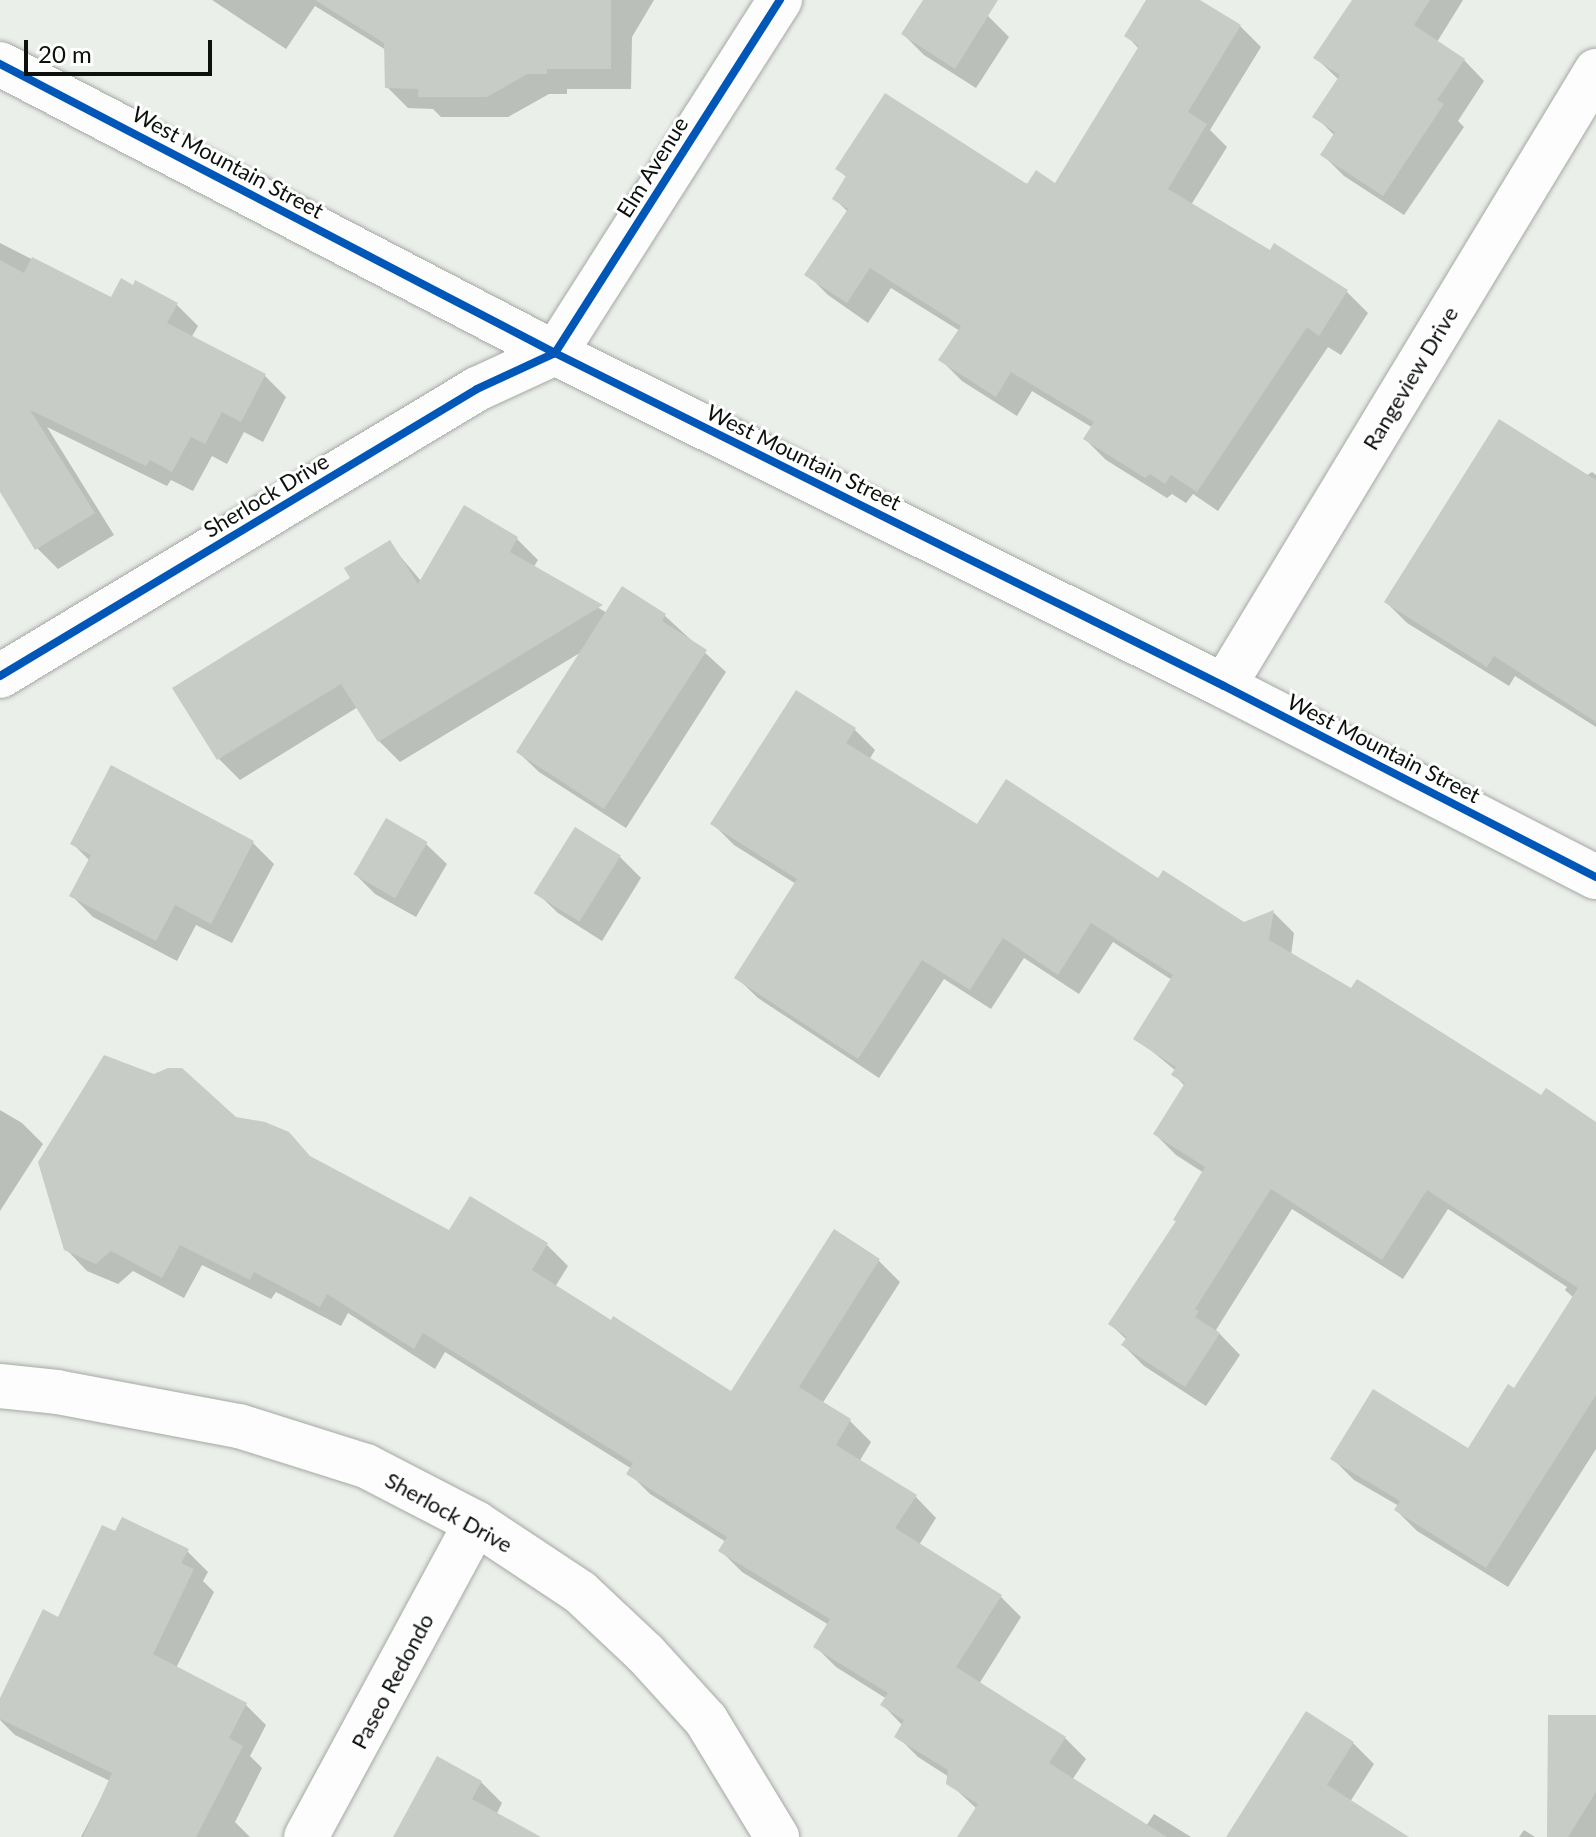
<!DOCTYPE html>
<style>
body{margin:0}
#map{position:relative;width:1596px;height:1837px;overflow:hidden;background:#eaefe9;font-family:Lato,sans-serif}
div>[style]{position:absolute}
.shadow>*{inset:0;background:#0003}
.building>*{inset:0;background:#c8ccc7;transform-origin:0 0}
.roads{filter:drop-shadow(0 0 2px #a5a8a4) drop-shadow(0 0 2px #a5a8a4)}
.minor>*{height:44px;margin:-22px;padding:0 22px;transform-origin:22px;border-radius:22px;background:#fcfdfc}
.cycleway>*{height:8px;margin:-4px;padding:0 4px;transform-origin:4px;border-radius:4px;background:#0057b8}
span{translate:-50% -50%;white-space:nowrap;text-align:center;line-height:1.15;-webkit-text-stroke:6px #fff;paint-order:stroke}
.street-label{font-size:22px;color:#0d110d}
.scale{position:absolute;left:24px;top:40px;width:188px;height:36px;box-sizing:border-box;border:4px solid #0d110d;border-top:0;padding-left:10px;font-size:24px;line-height:28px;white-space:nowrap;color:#0d110d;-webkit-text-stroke:6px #fff;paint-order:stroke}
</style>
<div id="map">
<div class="shadow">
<i style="clip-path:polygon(212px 0,654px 0,632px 37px,631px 89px,567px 89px,567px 94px,549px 94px,508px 117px,441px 117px,433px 109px,408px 108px,387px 87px,386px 50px,315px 6px,286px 49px)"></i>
<i style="clip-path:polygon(925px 0,963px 0,988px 16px,1009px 37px,976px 88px,924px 55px,903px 34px)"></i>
<i style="clip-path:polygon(1149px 0,1196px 0,1240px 26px,1261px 47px,1210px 130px,1227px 147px,1191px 205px,1270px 253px,1274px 246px,1347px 292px,1368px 313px,1341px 355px,1328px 347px,1218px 511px,1193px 494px,1186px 503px,1172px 494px,1167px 498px,1106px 460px,1085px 439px,1093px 428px,1032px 391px,1017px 416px,962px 381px,941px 360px,960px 331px,891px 288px,868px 323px,828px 295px,807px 274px,848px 212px,835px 199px,847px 178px,838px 168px,1056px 186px,1139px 49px,1127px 36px)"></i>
<i style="clip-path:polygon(1354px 0,1463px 0,1437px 42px,1464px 60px,1484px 81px,1458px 121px,1464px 127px,1404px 215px,1344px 176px,1323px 155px,1335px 136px,1315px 116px,1339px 80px,1316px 58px)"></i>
<i style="clip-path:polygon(0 243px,112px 300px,136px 283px,177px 305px,198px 326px,191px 338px,265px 376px,286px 397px,263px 442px,244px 432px,227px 464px,212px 456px,193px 491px,171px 480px,167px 486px,47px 427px,114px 535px,58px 569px,37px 548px,0 489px)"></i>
<i style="clip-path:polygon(1592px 472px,1596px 475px,1596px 727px,1515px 676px,1509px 686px,1407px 623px,1386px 602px)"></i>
<i style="clip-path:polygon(517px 539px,538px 560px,533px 568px,607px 613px,664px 615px,726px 672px,626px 828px,539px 772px,518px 752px,583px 651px,400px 762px,379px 741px,358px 707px,240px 780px,219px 759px,353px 579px,389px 543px,421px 581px)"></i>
<i style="clip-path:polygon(854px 729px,875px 750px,869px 760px,978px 827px,1159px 881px,1244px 924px,1274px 913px,1294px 933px,1291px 955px,1541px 1098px,1596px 1123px,1596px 1449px,1508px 1587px,1417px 1531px,1396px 1510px,1399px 1506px,1354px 1480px,1333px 1459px,1469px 1450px,1515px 1391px,1574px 1298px,1565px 1290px,1567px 1287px,1448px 1209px,1403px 1279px,1292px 1209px,1216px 1330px,1240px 1355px,1206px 1406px,1144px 1366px,1123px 1345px,1127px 1340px,1110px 1324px,1178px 1222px,1204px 1173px,1176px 1155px,1155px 1134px,1185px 1086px,1174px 1075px,1176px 1071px,1136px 1038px,1172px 980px,1113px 942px,1079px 994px,1024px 958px,991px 1009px,944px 979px,879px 1078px,758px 998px,737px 978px,796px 884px,734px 845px,713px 824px)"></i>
<i style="clip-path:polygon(576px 830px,620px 857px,641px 878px,602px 941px,558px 913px,537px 893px)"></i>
<i style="clip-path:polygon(253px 843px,274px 864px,232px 943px,196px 925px,177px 961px,93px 917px,72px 896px,90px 861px,73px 844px)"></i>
<i style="clip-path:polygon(426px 844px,447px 864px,416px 917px,375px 894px,354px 873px)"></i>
<i style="clip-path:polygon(0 1110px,22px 1123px,43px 1144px,0 1211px)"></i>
<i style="clip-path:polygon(235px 1119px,450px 1233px,547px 1245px,568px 1266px,555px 1287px,731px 1394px,835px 1232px,879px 1261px,900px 1282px,822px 1404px,850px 1421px,871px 1442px,859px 1462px,916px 1497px,936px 1518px,919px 1545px,1000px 1596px,1021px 1617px,979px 1684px,1065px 1738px,1086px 1759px,1072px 1780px,1146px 1826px,1154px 1814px,1191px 1837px,960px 1837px,977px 1809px,949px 1783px,949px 1777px,918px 1757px,897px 1736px,903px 1726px,883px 1705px,887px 1699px,836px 1667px,815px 1646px,829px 1625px,742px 1572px,721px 1551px,726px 1542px,650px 1494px,629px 1473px,632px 1469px,445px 1352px,435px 1369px,348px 1313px,341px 1326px,276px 1292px,271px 1299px,202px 1265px,184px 1298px,133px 1271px,118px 1284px,87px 1271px,66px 1249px)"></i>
<i style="clip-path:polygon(116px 1534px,187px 1551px,208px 1572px,203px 1581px,214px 1592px,176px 1668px,245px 1704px,266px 1725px,250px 1756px,262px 1768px,235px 1822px,250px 1837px,81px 1837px,110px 1781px,15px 1735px,0 1720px,0 1702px)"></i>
<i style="clip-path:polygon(1596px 1718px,1596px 1837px,1549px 1837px)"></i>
<i style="clip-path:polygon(1353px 1743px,1374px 1764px,1350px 1802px,1405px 1837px,1229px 1837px)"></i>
<i style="clip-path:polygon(481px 1782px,502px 1803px,496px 1815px,536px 1837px,395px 1837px)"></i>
<i style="clip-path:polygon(1524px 1830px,1535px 1837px,1519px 1837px)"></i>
</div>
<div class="building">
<i style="clip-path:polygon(315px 0,611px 0,611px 69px,547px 69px,547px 74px,527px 74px,487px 97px,418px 97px,418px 89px,385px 88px,384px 43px)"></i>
<i style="clip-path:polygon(923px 0,998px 0,955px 69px,901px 34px)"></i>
<i style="clip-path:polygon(1146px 0,1200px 0,1241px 25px,1188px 112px,1207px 124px,1168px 189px,1270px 250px,1274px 243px,1348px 290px,1319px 336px,1307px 327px,1197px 492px,1171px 475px,1165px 484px,1150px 474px,1145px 478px,1083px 439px,1094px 422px,1011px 372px,996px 397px,938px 360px,961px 326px,870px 268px,847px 303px,804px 275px,848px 209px,832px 199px,846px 176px,835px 169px,885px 93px,1027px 184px,1036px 170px,1055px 183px,1139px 46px,1124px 36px)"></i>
<i style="clip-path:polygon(1352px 0,1430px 0,1414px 25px,1465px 59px,1437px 100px,1444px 104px,1383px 196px,1320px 155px,1335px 132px,1312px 117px,1340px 75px,1313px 58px)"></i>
<i style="clip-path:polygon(32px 257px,111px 297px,121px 278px,133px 285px,135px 280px,178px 303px,167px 323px,266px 374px,241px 422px,222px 412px,205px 444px,191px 437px,172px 472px,150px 460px,146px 466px,30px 410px,95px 513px,35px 550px,0 492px,0 260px,24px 273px)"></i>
<i style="clip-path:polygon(1499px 419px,1596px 480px,1596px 722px,1494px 656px,1487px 667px,1384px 602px)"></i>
<i style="clip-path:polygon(464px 505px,518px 537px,510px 552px,603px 605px,378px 742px,341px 684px,217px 760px,172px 688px,350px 578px,344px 568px,390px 540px,418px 584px)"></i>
<i style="clip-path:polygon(622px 586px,666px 614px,662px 621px,707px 650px,604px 809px,516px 752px)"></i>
<i style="clip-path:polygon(796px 690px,856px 728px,846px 743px,977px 824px,1006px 779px,1158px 878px,1163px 870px,1244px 922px,1274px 910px,1269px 940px,1351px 988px,1357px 979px,1541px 1095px,1546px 1088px,1596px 1122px,1596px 1395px,1486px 1568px,1394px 1510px,1400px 1501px,1330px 1459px,1373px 1389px,1468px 1448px,1508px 1384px,1514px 1388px,1578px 1288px,1427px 1190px,1382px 1260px,1271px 1189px,1195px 1309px,1199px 1311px,1195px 1317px,1220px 1333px,1185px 1387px,1121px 1345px,1127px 1337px,1108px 1324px,1176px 1221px,1173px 1220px,1205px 1167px,1153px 1134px,1185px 1083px,1171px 1075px,1176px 1067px,1133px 1039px,1173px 975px,1091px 923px,1058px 975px,1003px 938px,970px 990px,922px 960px,858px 1059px,734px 978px,797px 879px,710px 824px)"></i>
<i style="clip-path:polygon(111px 765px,254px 841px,211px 924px,175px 905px,156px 941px,69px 896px,91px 855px,70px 844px)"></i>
<i style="left:386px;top:818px;width:48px;height:65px;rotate:30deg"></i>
<i style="left:575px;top:827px;width:54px;height:78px;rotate:32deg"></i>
<i style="clip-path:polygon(104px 1055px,154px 1074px,168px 1068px,182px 1068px,236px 1117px,265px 1122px,289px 1132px,310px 1156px,449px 1230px,470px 1196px,548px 1243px,532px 1270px,611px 1320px,613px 1316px,731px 1391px,834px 1229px,880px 1259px,799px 1387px,851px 1419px,836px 1445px,917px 1495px,895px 1528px,1002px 1595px,956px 1667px,1066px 1737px,1049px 1763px,1167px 1837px,957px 1837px,978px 1804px,946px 1784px,948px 1770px,894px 1737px,904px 1720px,880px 1705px,888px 1693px,813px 1647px,830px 1619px,718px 1551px,727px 1537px,626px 1474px,633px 1463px,423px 1333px,414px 1349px,327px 1294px,320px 1307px,254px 1272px,250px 1280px,180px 1245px,162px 1278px,111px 1251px,96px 1264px,64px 1250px,38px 1162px)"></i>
<i style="clip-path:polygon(122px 1517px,189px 1549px,181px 1563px,194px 1569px,153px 1654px,247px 1703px,229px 1738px,243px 1746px,196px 1837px,83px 1837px,112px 1773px,0 1719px,0 1698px,43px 1609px,58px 1617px,102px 1525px,115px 1531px)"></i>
<i style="clip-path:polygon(1306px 1711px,1354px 1742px,1327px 1785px,1409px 1837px,1226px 1837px)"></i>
<i style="clip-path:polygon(1548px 1715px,1596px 1715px,1596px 1792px,1568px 1837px,1547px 1837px)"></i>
<i style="clip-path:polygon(437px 1756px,482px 1781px,472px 1799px,541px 1837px,393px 1837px)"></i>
</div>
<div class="roads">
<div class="minor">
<i style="left:0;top:64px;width:626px;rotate:27.51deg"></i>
<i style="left:555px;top:353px;width:747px;rotate:26.46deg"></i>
<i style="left:1224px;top:686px;width:418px;rotate:27.2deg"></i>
<i style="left:0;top:676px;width:557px;rotate:-31.03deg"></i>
<i style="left:477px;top:389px;width:86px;rotate:-24.8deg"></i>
<i style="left:555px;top:353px;width:419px;rotate:-57.5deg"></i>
<i style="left:1224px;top:686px;width:719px;rotate:-58.83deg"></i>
<i style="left:0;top:1386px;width:57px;rotate:6deg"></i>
<i style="left:57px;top:1392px;width:185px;rotate:10.6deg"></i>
<i style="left:239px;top:1426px;width:133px;rotate:17.5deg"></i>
<i style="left:366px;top:1466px;width:124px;rotate:27.4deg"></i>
<i style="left:476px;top:1523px;width:125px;rotate:33.6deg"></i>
<i style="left:580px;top:1592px;width:89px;rotate:43.2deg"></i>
<i style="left:645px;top:1653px;width:91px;rotate:47.7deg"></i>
<i style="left:706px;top:1720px;width:137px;rotate:58.7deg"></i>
<i style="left:306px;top:1837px;width:357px;rotate:-61.6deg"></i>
</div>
</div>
<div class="cycleway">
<i style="left:0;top:64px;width:626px;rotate:27.51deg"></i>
<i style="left:555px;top:353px;width:747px;rotate:26.46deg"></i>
<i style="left:1224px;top:686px;width:418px;rotate:27.2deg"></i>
<i style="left:0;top:676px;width:557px;rotate:-31.03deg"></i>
<i style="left:477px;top:389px;width:86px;rotate:-24.8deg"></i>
<i style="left:555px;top:353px;width:419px;rotate:-57.5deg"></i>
</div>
<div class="street-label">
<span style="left:228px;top:162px;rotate:28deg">West Mountain Street</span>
<span style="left:652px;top:167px;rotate:-58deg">Elm Avenue</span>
<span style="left:1410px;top:378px;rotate:-59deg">Rangeview Drive</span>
<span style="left:804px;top:457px;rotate:26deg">West Mountain Street</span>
<span style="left:266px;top:495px;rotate:-31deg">Sherlock Drive</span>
<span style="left:1384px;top:748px;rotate:27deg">West Mountain Street</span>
<span style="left:449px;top:1512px;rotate:29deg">Sherlock Drive</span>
<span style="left:392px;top:1681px;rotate:-62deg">Paseo Redondo</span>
</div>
<div class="scale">20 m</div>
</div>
